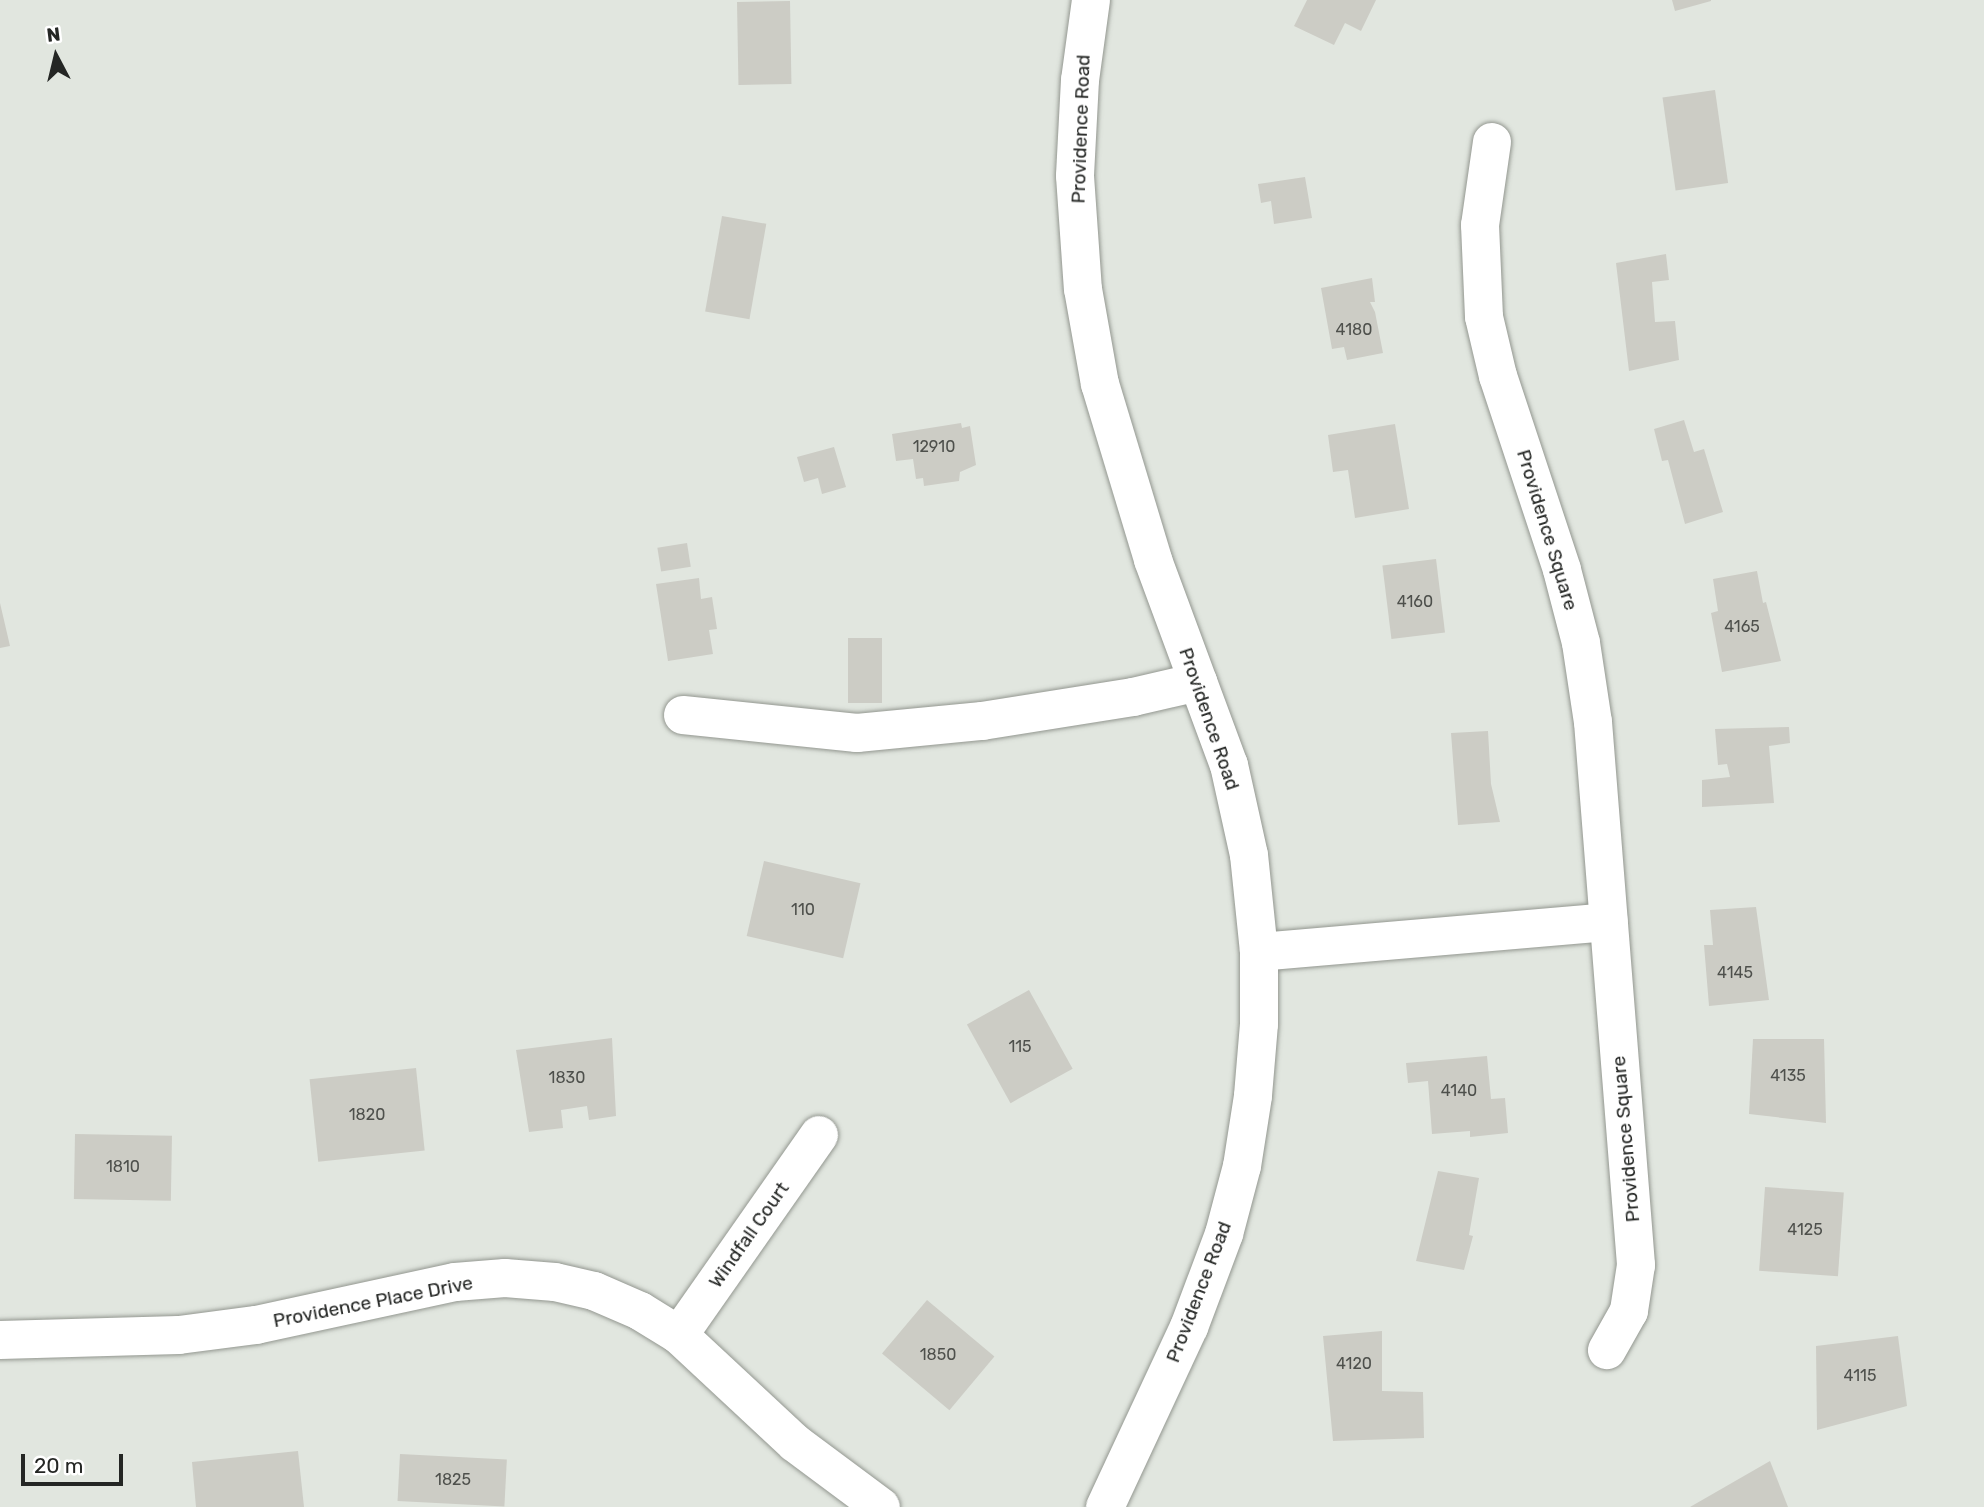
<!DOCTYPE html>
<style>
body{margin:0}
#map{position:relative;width:1984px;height:1507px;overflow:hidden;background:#e1e6df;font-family:Rubik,sans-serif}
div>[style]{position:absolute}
.building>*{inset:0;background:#ccccc5;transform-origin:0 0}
.roads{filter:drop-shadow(0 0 2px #939790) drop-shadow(0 0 2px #939790)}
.minor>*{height:38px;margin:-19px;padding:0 19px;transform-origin:19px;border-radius:19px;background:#fff}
span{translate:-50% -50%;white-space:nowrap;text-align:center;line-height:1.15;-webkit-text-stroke:5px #fff;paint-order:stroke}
.number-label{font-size:16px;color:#4e504c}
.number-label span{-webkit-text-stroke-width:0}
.street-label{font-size:19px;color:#242624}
.north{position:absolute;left:21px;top:21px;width:70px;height:70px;-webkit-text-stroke:5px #fff;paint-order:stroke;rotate:353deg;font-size:19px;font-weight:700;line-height:28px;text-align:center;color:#242624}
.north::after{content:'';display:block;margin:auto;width:24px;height:32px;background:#242624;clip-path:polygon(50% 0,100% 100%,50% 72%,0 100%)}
.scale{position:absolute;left:21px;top:1454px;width:102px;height:32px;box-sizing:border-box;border:4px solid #242624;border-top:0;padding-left:9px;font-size:21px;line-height:24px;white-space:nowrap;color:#242624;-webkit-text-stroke:5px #fff;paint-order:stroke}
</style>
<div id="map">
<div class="building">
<i style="clip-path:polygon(1307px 0,1376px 0,1361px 31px,1345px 23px,1334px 45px,1294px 26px)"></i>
<i style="clip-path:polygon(1672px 0,1711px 0,1711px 1px,1675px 11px)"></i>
<i style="left:790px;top:1px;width:83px;height:53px;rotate:89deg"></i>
<i style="left:1715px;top:90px;width:94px;height:53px;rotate:82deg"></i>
<i style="clip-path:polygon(1305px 177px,1312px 218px,1274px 224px,1271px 201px,1261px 203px,1258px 184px)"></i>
<i style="left:722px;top:216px;width:45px;height:97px;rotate:10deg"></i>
<i style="clip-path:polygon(1666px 254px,1669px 280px,1652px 282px,1655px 322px,1675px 321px,1679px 360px,1629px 371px,1616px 263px)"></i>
<i style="clip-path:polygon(1372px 278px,1375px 302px,1370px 302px,1375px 312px,1383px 353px,1347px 360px,1344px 347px,1332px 349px,1321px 288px)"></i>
<i style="clip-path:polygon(1684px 420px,1694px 452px,1704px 449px,1723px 512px,1685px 524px,1668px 460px,1662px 461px,1654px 429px)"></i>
<i style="clip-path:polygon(961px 423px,962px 428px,970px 426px,976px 465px,960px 472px,959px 481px,924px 486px,923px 478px,916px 479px,913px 459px,896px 461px,892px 434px)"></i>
<i style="clip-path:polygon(1395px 424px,1409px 509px,1355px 518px,1348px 470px,1333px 472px,1328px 435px)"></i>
<i style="clip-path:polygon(834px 447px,846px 487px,822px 494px,818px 478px,804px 482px,797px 457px)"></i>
<i style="left:687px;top:543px;width:24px;height:30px;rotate:81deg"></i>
<i style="left:1436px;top:559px;width:74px;height:54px;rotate:83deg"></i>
<i style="clip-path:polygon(1757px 571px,1763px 603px,1766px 602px,1781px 661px,1722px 672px,1711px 613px,1718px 611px,1713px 579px)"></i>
<i style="clip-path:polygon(699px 578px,701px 599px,712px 597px,717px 629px,709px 630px,713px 654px,668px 661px,656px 584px)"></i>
<i style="clip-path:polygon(0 603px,10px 646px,0 648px)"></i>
<i style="left:848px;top:638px;width:34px;height:65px"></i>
<i style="clip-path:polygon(1789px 727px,1790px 743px,1769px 746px,1774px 803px,1702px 807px,1702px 780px,1730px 777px,1727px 764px,1718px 765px,1715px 729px)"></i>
<i style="clip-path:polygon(1488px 731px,1491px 784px,1500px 822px,1458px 825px,1451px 733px)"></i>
<i style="left:764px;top:861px;width:99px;height:77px;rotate:13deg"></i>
<i style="clip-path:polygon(1756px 907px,1769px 1000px,1709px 1006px,1704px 945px,1713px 945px,1710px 910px)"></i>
<i style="left:1029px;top:990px;width:90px;height:71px;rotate:61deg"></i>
<i style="clip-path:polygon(612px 1038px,616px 1116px,589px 1120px,587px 1106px,561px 1110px,563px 1128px,529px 1132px,516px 1050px)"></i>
<i style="clip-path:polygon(1753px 1039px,1824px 1039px,1826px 1123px,1749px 1114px)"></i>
<i style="clip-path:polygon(1487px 1056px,1491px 1099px,1505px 1098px,1508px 1133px,1470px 1137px,1470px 1131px,1432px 1134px,1428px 1081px,1408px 1083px,1406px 1063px)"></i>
<i style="left:416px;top:1068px;width:83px;height:107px;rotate:84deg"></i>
<i style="left:75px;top:1134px;width:97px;height:65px;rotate:1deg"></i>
<i style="clip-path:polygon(1438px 1171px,1479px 1178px,1469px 1235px,1473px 1236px,1464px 1270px,1416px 1261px)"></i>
<i style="left:1765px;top:1187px;width:79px;height:84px;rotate:4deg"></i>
<i style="left:927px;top:1300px;width:88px;height:70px;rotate:40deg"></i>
<i style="clip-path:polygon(1382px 1331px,1382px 1391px,1423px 1392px,1424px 1438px,1333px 1441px,1323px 1336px)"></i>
<i style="clip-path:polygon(1898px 1336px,1907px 1406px,1817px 1430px,1816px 1346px)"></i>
<i style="clip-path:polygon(298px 1451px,304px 1507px,196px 1507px,192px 1462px)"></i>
<i style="left:400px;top:1454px;width:107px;height:47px;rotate:3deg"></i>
<i style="clip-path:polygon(1770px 1461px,1788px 1507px,1690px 1507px)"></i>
</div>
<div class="roads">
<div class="minor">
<i style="left:1091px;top:0;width:81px;rotate:97.8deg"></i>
<i style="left:1080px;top:80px;width:96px;rotate:93deg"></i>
<i style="left:1075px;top:176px;width:113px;rotate:86deg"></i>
<i style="left:1083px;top:289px;width:97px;rotate:79.9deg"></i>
<i style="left:1100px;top:384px;width:184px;rotate:73.2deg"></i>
<i style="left:1153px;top:560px;width:219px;rotate:69.7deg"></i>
<i style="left:1229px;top:765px;width:92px;rotate:77.5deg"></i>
<i style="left:1249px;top:855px;width:98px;rotate:84.1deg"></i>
<i style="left:1259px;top:952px;width:72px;rotate:90deg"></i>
<i style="left:1259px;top:1024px;width:72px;rotate:94.8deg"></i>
<i style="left:1253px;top:1096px;width:71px;rotate:98.9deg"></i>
<i style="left:1242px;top:1166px;width:70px;rotate:104.8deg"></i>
<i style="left:1224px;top:1234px;width:99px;rotate:110.6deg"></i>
<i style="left:1189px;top:1327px;width:199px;rotate:115deg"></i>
<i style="left:1492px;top:142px;width:84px;rotate:98.2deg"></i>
<i style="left:1480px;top:225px;width:92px;rotate:87.5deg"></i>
<i style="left:1484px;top:317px;width:61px;rotate:76.7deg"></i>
<i style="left:1498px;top:376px;width:204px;rotate:71.7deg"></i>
<i style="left:1562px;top:570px;width:75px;rotate:75.4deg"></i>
<i style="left:1581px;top:643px;width:80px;rotate:81.4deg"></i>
<i style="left:1593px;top:722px;width:545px;rotate:85.47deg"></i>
<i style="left:1636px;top:1265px;width:47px;rotate:98.7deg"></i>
<i style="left:1629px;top:1311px;width:45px;rotate:119.4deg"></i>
<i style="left:683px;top:715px;width:175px;rotate:5.9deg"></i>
<i style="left:857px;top:733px;width:126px;rotate:-5.5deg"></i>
<i style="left:982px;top:721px;width:153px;rotate:-9deg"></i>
<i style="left:1133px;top:697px;width:67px;rotate:-13deg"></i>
<i style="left:1259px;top:952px;width:351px;rotate:-4.9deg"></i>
<i style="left:679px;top:1335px;width:244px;rotate:-55deg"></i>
<i style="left:0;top:1340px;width:179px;rotate:-1.6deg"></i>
<i style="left:179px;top:1335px;width:78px;rotate:-7.4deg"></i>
<i style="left:256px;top:1325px;width:204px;rotate:-12.2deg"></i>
<i style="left:455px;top:1282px;width:50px;rotate:-4.6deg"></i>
<i style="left:505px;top:1278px;width:50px;rotate:4.6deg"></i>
<i style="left:555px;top:1282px;width:40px;rotate:13deg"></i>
<i style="left:594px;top:1291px;width:50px;rotate:23.5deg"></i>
<i style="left:640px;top:1311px;width:46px;rotate:31.6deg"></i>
<i style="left:679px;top:1335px;width:158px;rotate:43deg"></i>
<i style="left:795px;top:1443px;width:107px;rotate:36.7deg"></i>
</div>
</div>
<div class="number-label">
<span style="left:1354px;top:330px">4180</span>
<span style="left:934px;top:447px">12910</span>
<span style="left:1415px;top:602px">4160</span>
<span style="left:1742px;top:627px">4165</span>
<span style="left:803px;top:910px">110</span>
<span style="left:1735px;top:973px">4145</span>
<span style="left:1020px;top:1047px">115</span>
<span style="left:1788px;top:1076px">4135</span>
<span style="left:567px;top:1078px">1830</span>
<span style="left:1459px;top:1091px">4140</span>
<span style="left:367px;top:1115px">1820</span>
<span style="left:123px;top:1167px">1810</span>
<span style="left:1805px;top:1230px">4125</span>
<span style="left:938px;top:1355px">1850</span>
<span style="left:1354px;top:1364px">4120</span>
<span style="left:1860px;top:1376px">4115</span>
<span style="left:453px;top:1480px">1825</span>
</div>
<div class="street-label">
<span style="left:1081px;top:129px;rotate:-88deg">Providence Road</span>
<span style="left:1547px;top:530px;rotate:73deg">Providence Square</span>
<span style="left:1209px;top:719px;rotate:71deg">Providence Road</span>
<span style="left:1626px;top:1139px;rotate:-95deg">Providence Square</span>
<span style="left:749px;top:1235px;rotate:-55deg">Windfall Court</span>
<span style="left:1199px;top:1292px;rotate:-69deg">Providence Road</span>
<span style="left:373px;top:1302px;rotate:-11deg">Providence Place Drive</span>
</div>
<div class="north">N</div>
<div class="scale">20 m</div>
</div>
